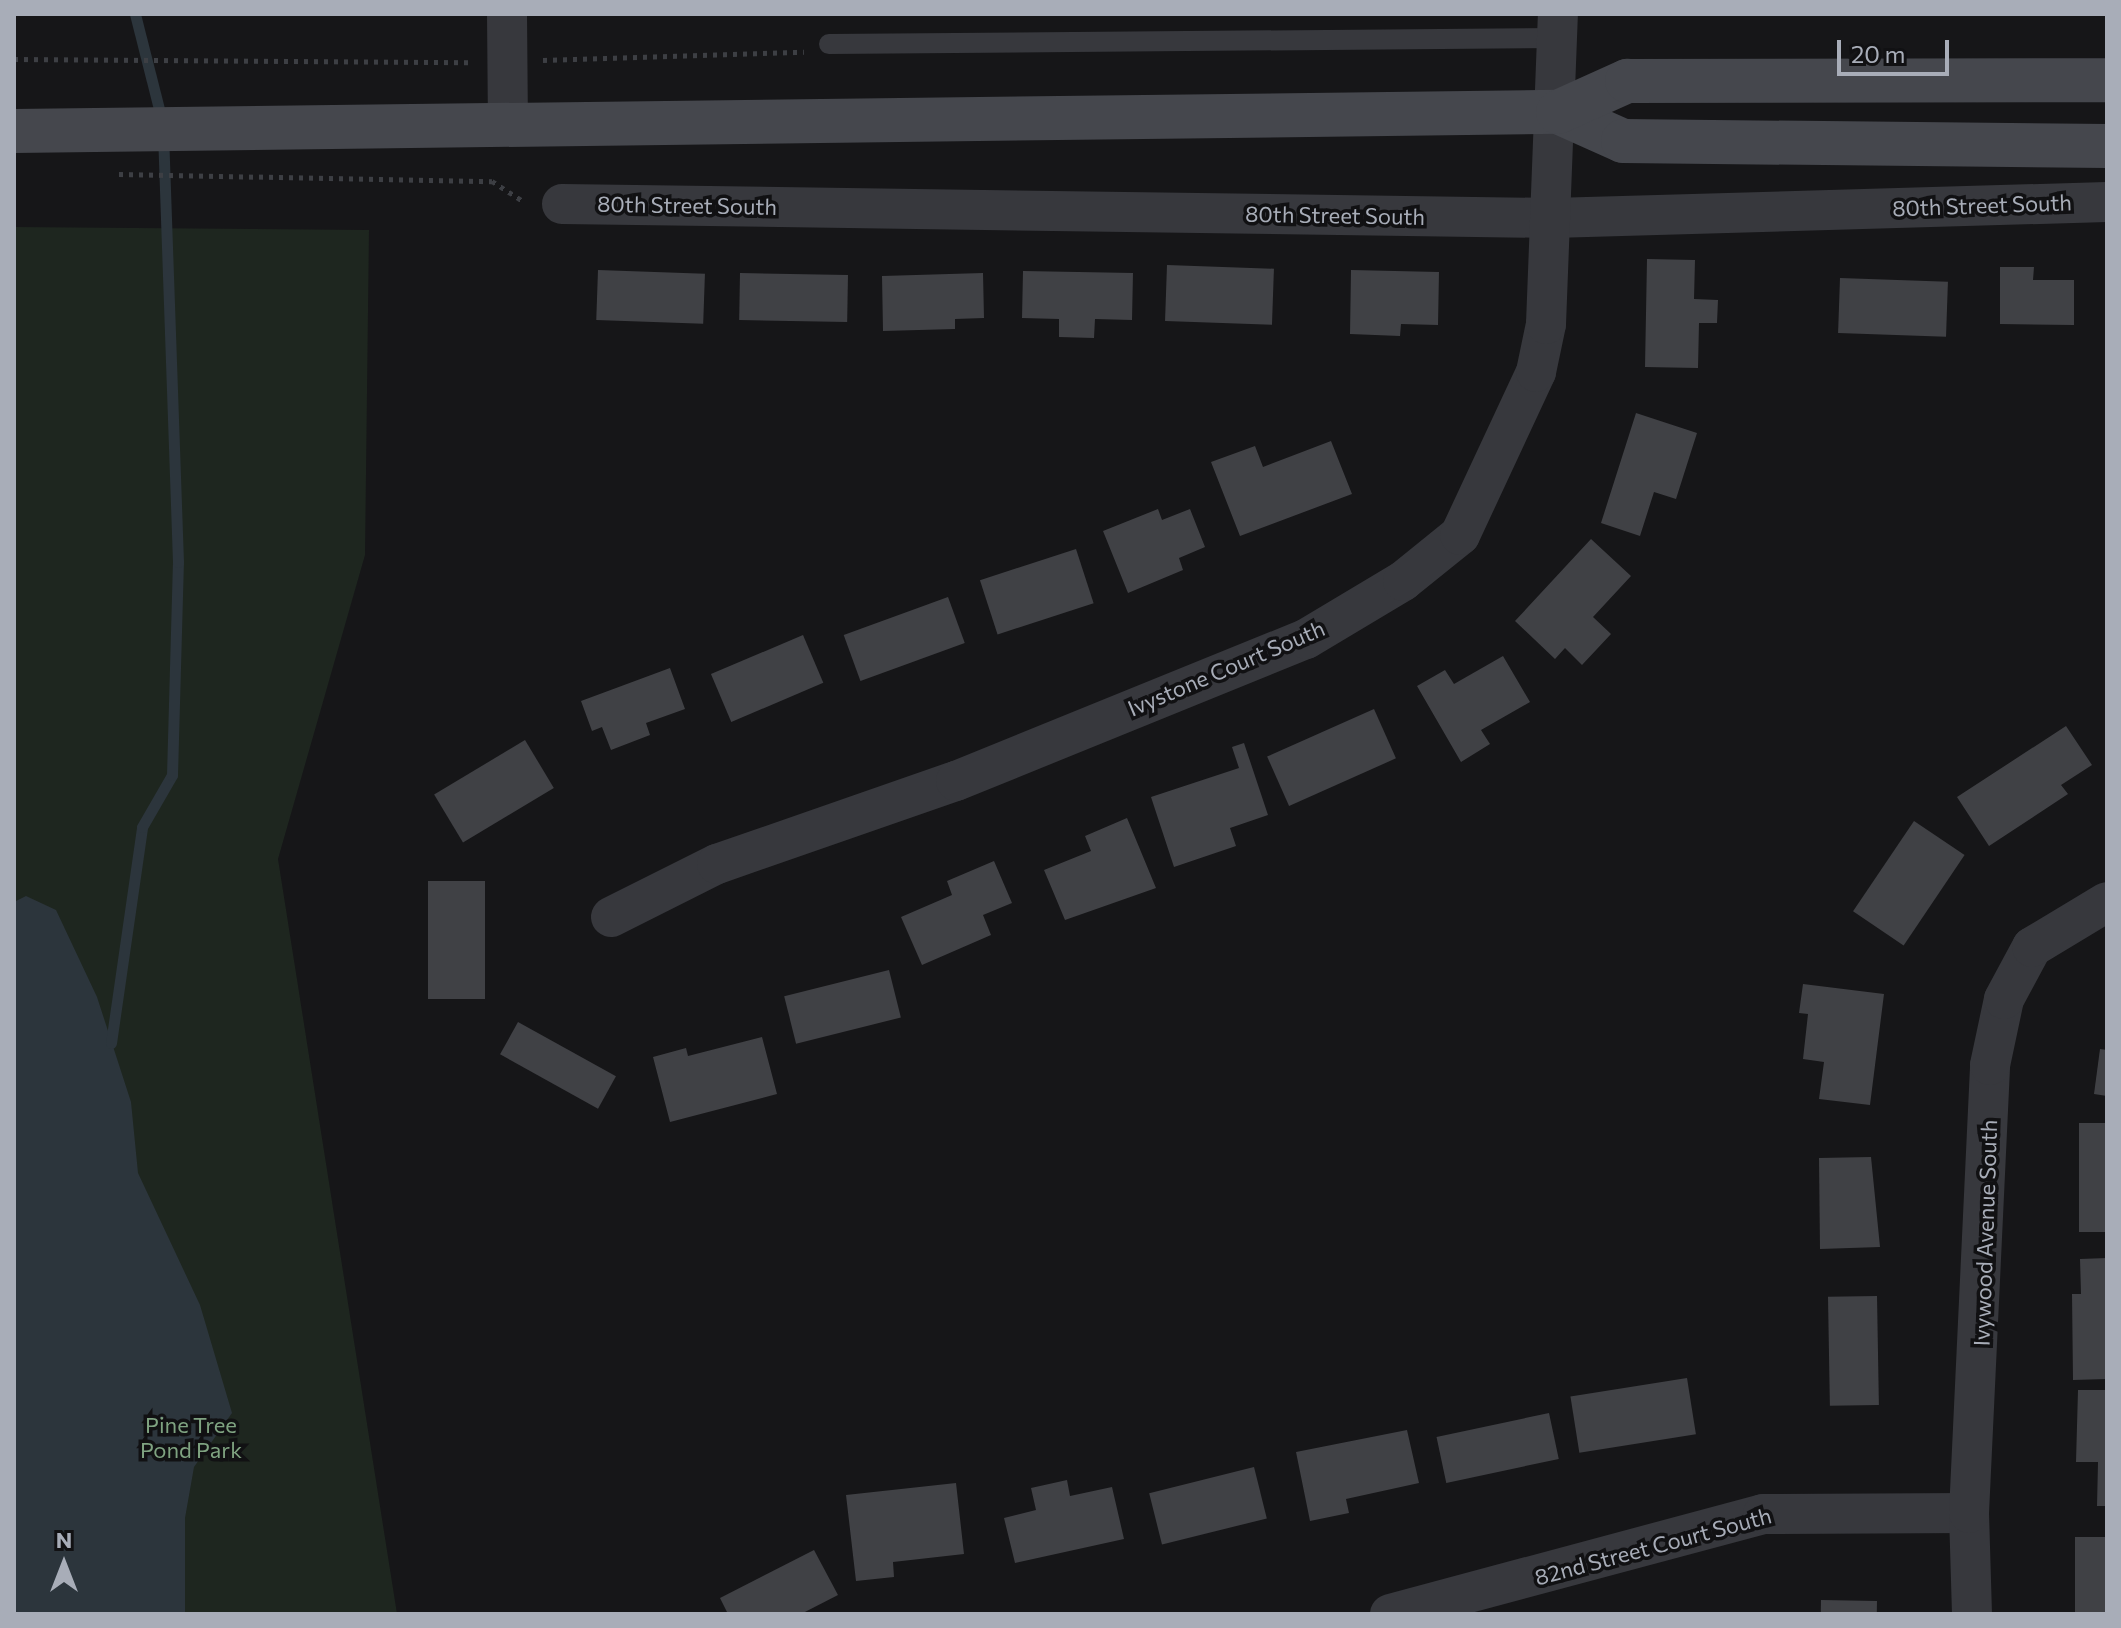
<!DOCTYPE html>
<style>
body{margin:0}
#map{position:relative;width:2121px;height:1628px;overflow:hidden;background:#161618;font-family:Commissioner,sans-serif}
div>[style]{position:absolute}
.green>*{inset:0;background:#1e261f}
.water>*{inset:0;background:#2c353c}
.stream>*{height:11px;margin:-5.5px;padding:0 5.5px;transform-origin:5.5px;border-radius:5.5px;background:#2c353c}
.building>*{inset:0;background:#404145;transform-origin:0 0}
.path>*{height:5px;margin-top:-2.5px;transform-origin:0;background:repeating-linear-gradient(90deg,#3d3f44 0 4px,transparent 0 10px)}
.service>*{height:20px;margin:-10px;padding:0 10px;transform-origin:10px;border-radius:10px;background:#37383d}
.minor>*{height:40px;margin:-20px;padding:0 20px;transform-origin:20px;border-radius:20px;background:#37383d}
.secondary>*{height:44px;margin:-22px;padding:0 22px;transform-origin:22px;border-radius:22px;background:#45474d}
span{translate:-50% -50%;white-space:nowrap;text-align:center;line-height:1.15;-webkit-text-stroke:7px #111113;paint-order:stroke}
.street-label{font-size:22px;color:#a8adb8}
.park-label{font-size:22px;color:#7fa381}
.frame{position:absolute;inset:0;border:16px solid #a8adb8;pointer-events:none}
.north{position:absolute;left:24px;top:1524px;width:80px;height:80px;-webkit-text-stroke:6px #111113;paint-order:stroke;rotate:0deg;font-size:22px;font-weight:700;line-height:32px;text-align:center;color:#a8adb8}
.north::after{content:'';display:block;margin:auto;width:28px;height:36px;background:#a8adb8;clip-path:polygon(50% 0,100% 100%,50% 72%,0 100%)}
.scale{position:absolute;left:1837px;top:40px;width:112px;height:36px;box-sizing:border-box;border:4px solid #a8adb8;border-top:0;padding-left:10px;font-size:24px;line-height:28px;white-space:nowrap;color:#a8adb8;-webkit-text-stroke:6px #111113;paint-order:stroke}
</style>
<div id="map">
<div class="green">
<i style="clip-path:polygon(14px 227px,369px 230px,365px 555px,278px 859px,397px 1614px,14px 1614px)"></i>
</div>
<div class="water">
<i style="clip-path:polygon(26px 896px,56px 910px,97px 997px,131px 1102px,138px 1173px,200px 1305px,232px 1413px,194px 1467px,185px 1518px,185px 1614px,14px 1614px,14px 902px)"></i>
</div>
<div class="stream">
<i style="left:135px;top:14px;width:110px;rotate:75.8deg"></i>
<i style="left:111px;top:1043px;width:218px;rotate:-81.8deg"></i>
<i style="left:142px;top:827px;width:60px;rotate:-60deg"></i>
<i style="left:172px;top:775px;width:213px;rotate:-88.4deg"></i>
<i style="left:178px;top:562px;width:424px;rotate:-92deg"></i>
</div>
<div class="building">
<i style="clip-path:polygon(1647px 259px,1695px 260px,1694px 299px,1718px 300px,1717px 323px,1699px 323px,1698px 368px,1645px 367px)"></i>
<i style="left:1167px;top:265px;width:107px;height:56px;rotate:2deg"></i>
<i style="clip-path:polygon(2000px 267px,2034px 267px,2033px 280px,2074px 280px,2074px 325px,2000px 324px)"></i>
<i style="left:598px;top:270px;width:107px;height:50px;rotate:2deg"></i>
<i style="clip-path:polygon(1351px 270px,1439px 272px,1438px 325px,1401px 324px,1400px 336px,1350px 334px)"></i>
<i style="clip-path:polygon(1023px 271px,1133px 273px,1132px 320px,1095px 319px,1094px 338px,1059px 337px,1059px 319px,1022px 318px)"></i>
<i style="left:740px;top:273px;width:108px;height:47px;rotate:1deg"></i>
<i style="clip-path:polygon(983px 273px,984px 318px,955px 319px,955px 329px,883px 331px,882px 276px)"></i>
<i style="left:1840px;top:278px;width:108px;height:55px;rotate:2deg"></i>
<i style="clip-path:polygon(1636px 413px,1697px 433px,1676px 499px,1654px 492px,1640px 536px,1601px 523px)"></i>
<i style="clip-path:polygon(1331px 441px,1352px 494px,1240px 536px,1211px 462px,1255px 446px,1263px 467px)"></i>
<i style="clip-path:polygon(1158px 509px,1162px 520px,1190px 509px,1205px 547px,1179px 558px,1183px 570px,1128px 593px,1103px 531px)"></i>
<i style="clip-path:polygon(1591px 539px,1631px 576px,1593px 617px,1611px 634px,1582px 665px,1565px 648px,1555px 659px,1515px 621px)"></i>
<i style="left:1076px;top:549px;width:57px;height:101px;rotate:72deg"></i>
<i style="left:948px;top:597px;width:49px;height:111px;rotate:70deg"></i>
<i style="left:803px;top:635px;width:52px;height:100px;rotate:67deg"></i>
<i style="clip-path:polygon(1503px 656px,1530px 702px,1481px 730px,1490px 744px,1461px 762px,1417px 686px,1445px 670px,1454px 684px)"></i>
<i style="clip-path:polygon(670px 668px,685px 709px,646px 723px,650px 735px,611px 750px,602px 727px,592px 731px,581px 701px)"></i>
<i style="left:1374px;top:709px;width:54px;height:117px;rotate:66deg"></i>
<i style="clip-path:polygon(2066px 726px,2092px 765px,2061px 785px,2068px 794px,1989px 846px,1957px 797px)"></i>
<i style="left:525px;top:740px;width:56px;height:106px;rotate:59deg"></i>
<i style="clip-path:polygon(1244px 743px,1268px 815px,1230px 828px,1236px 846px,1174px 867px,1151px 797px,1239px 768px,1232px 747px)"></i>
<i style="clip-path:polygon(1127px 818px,1156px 888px,1065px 920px,1044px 870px,1091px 851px,1085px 836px)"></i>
<i style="left:1914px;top:821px;width:61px;height:109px;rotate:34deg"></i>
<i style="clip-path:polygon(994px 861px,1012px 903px,983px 915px,991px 935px,922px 965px,901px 917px,952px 895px,947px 881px)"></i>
<i style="left:428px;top:881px;width:57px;height:118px"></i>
<i style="left:889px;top:970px;width:49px;height:108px;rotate:76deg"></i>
<i style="clip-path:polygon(1803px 984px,1884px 994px,1870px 1105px,1819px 1099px,1824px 1062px,1803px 1059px,1808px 1014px,1799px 1013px)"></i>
<i style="left:518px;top:1022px;width:112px;height:37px;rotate:29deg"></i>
<i style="clip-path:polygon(762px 1037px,777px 1094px,670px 1122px,653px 1057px,686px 1048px,688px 1056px)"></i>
<i style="clip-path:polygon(2100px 1049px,2107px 1050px,2107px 1096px,2094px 1094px)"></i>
<i style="left:2079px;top:1123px;width:28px;height:109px"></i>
<i style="clip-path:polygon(1871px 1157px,1880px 1247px,1820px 1249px,1819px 1158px)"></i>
<i style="clip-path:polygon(2107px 1258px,2107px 1379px,2073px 1380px,2072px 1294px,2081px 1294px,2080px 1259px)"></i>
<i style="left:1877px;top:1296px;width:109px;height:49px;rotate:89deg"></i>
<i style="left:1687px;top:1378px;width:57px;height:118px;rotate:81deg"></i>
<i style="clip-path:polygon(2078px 1390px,2107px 1390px,2107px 1506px,2097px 1506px,2098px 1462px,2076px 1462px)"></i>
<i style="left:1549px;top:1413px;width:47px;height:115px;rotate:78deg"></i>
<i style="clip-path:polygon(1407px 1430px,1419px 1483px,1346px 1499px,1349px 1513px,1310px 1521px,1296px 1452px)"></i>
<i style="left:1254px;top:1467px;width:53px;height:108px;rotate:76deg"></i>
<i style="clip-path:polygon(1067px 1480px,1070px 1496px,1112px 1487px,1124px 1539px,1015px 1563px,1004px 1518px,1036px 1510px,1031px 1488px)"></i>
<i style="clip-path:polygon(956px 1483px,964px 1554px,893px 1562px,894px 1577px,856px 1581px,846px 1495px)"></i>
<i style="left:2075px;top:1537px;width:32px;height:77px"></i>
<i style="clip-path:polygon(814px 1550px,838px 1595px,801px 1614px,728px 1614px,720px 1598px)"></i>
<i style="left:1821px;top:1600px;width:56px;height:14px;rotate:1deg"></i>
</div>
<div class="path">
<i style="left:14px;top:59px;width:455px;rotate:0.4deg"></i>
<i style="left:543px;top:60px;width:261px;rotate:-1.8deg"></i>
<i style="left:119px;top:174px;width:373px;rotate:1.1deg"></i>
<i style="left:492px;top:181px;width:37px;rotate:33deg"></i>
</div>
<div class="service">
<i style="left:829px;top:44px;width:729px;rotate:-0.47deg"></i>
</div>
<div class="minor">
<i style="left:507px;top:14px;width:111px;rotate:89.5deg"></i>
<i style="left:562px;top:204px;width:990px;rotate:0.81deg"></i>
<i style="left:1552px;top:218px;width:555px;rotate:-1.65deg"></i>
<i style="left:611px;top:917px;width:119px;rotate:-26.6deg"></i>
<i style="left:717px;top:864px;width:253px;rotate:-19.2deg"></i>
<i style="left:956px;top:781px;width:378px;rotate:-22.1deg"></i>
<i style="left:1306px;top:639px;width:113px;rotate:-30.9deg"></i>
<i style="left:1403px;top:581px;width:73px;rotate:-38.9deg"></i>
<i style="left:1460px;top:535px;width:180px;rotate:-65deg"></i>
<i style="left:1536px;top:372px;width:49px;rotate:-78.2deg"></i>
<i style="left:1546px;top:324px;width:310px;rotate:-87.8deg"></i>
<i style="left:1390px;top:1614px;width:386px;rotate:-15deg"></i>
<i style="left:1763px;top:1514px;width:206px;rotate:-0.3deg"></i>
<i style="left:1972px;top:1614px;width:101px;rotate:-91.7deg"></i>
<i style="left:1969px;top:1513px;width:448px;rotate:-87.3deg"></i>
<i style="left:1990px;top:1065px;width:67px;rotate:-78deg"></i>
<i style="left:2004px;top:999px;width:59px;rotate:-61.7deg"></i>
<i style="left:2032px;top:947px;width:87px;rotate:-31deg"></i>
</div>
<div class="secondary">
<i style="left:1558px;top:112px;width:71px;rotate:24deg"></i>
<i style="left:1623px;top:141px;width:484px;rotate:0.6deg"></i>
<i style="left:14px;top:131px;width:1544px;rotate:-0.71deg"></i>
<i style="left:1558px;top:112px;width:76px;rotate:-24.2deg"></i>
<i style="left:1627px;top:81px;width:480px;rotate:-0.1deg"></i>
</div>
<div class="street-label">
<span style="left:687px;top:205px;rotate:1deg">80th Street South</span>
<span style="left:1982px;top:205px;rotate:-2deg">80th Street South</span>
<span style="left:1335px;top:215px;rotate:1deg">80th Street South</span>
<span style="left:1226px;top:668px;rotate:-23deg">Ivystone Court South</span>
<span style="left:1985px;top:1233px;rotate:-88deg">Ivywood Avenue South</span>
<span style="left:1653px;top:1546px;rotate:-15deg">82nd Street Court South</span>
</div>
<div class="park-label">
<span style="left:191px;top:1437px">Pine Tree<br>Pond Park</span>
</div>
<div class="frame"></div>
<div class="north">N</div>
<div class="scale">20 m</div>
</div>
